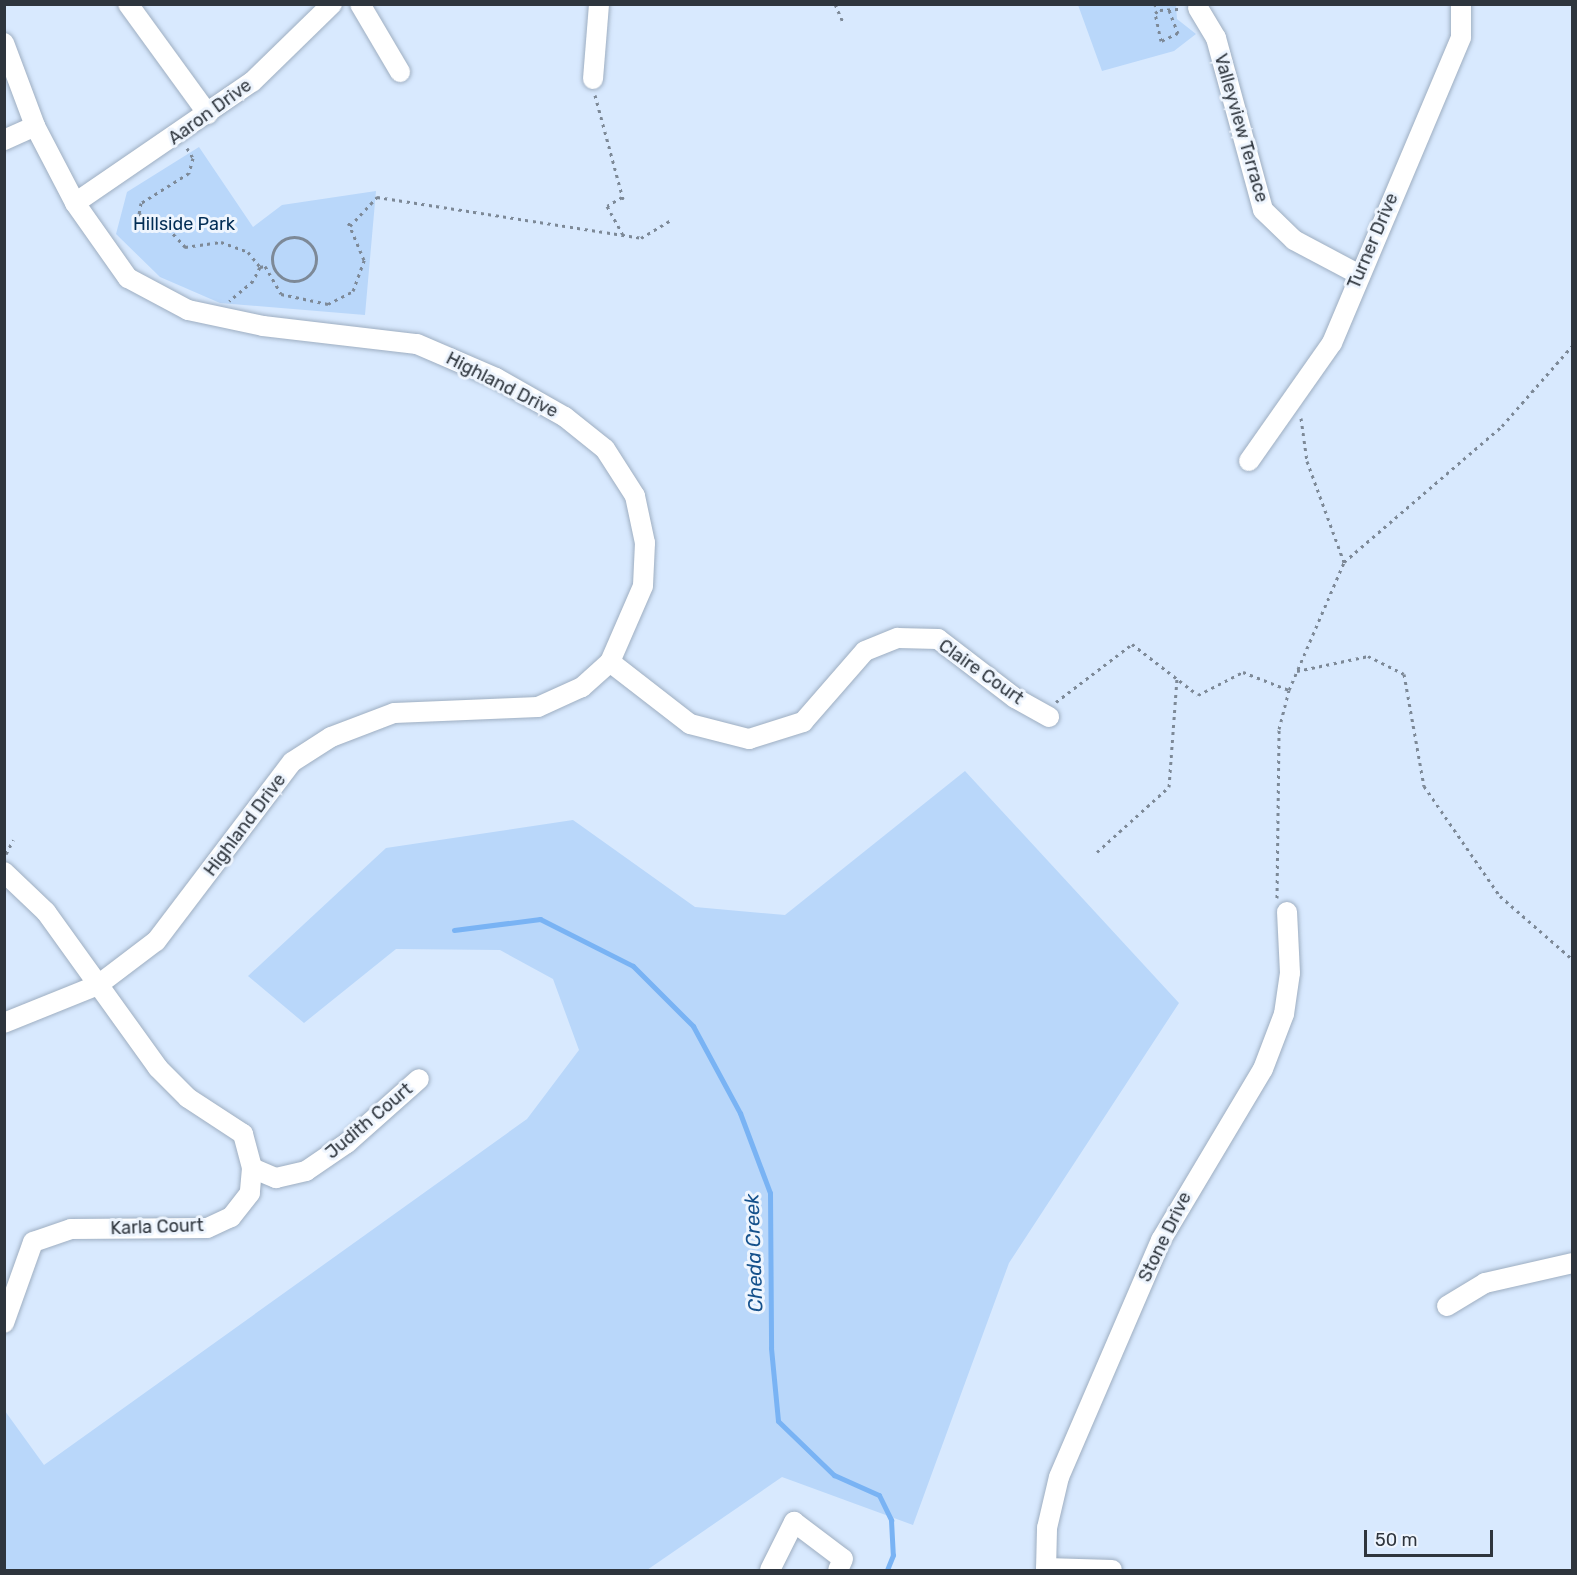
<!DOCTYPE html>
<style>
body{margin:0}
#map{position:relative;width:1577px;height:1575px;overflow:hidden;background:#d8e9fe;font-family:Rubik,sans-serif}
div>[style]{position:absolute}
.green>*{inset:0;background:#b9d7fa}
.stream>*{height:5px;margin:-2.5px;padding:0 2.5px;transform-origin:2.5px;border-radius:2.5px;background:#79b3f4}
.path>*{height:3px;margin-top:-1.5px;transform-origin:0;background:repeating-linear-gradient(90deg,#7d8997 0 3px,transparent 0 7.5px)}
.path>.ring{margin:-1.5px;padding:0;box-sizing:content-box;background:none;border:3px solid #7d8997;border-radius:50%}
.roads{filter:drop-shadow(0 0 2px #9eaec1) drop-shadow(0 0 2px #9eaec1)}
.minor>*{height:20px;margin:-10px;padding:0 10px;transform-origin:10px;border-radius:10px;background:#fff}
span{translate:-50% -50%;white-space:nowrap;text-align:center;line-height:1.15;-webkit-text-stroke:6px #eef5fe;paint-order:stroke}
.street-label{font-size:18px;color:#2e353d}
.park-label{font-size:18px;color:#022d55}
.water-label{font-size:20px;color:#15518c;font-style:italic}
.frame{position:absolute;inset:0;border:6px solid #2e353d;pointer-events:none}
.scale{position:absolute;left:1364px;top:1530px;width:129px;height:27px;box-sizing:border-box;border:3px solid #2e353d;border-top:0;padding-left:8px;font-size:18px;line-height:21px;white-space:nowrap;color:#2e353d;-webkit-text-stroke:4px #eef5fe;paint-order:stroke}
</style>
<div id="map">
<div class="green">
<i style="clip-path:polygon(1078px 5px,1176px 5px,1177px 19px,1196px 34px,1174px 51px,1102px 71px)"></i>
<i style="clip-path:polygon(199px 147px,253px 227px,282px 205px,376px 191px,365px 315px,220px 303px,160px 277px,116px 234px,127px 192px)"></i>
<i style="clip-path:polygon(965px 771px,1179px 1003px,1009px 1263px,913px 1525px,782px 1477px,647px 1570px,5px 1570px,5px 1411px,44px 1465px,527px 1119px,579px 1050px,553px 979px,500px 950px,396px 949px,304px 1023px,248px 976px,386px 848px,573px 820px,695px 907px,785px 915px)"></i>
</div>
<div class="stream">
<i style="left:454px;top:930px;width:87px;rotate:-7.3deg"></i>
<i style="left:540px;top:919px;width:104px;rotate:26.8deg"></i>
<i style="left:633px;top:966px;width:85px;rotate:45deg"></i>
<i style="left:693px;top:1026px;width:99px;rotate:61.6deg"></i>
<i style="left:740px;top:1113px;width:85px;rotate:69.4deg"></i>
<i style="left:770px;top:1193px;width:155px;rotate:89.6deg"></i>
<i style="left:771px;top:1348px;width:73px;rotate:84.5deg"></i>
<i style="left:778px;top:1421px;width:78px;rotate:44deg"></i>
<i style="left:834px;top:1475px;width:49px;rotate:24deg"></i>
<i style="left:879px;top:1495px;width:28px;rotate:64deg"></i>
<i style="left:891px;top:1520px;width:35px;rotate:87deg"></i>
<i style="left:893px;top:1555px;width:16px;rotate:112deg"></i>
</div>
<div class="path">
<i style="left:835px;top:4px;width:20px;rotate:66deg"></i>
<i style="left:1154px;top:4px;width:8px;rotate:45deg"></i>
<i style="left:1169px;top:10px;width:25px;rotate:69deg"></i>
<i style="left:1178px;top:33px;width:19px;rotate:155deg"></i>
<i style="left:1161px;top:41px;width:29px;rotate:-102deg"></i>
<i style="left:1155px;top:13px;width:6px;rotate:-31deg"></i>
<i style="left:1160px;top:10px;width:22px;rotate:-3deg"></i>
<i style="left:595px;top:95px;width:108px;rotate:74.9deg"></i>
<i style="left:187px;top:148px;width:12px;rotate:59deg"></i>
<i style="left:193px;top:158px;width:16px;rotate:105deg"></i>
<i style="left:189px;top:173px;width:57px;rotate:148deg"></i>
<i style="left:141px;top:203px;width:11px;rotate:100deg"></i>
<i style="left:139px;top:214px;width:26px;rotate:21deg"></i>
<i style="left:163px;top:223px;width:33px;rotate:47deg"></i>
<i style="left:185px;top:247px;width:36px;rotate:-8deg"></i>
<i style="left:221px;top:242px;width:29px;rotate:20deg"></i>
<i style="left:248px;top:252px;width:19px;rotate:51deg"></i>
<i style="left:260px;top:267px;width:16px;rotate:117deg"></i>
<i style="left:253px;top:281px;width:31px;rotate:140deg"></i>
<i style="left:622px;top:197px;width:17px;rotate:149deg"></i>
<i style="left:607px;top:206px;width:33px;rotate:61deg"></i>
<i style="left:350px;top:226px;width:40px;rotate:-47deg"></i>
<i style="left:377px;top:197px;width:267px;rotate:8.8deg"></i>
<i style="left:641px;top:238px;width:37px;rotate:-31deg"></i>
<i class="ring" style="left:272px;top:237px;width:41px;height:41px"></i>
<i style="left:260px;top:267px;width:5px;rotate:-11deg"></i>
<i style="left:265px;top:266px;width:32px;rotate:60deg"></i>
<i style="left:281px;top:294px;width:48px;rotate:12deg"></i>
<i style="left:328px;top:304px;width:28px;rotate:-27deg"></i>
<i style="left:353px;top:291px;width:33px;rotate:-70deg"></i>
<i style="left:364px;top:260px;width:41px;rotate:-112.8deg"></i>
<i style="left:1301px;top:418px;width:43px;rotate:82.1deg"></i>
<i style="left:1307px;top:461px;width:108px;rotate:69.9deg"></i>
<i style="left:1297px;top:671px;width:73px;rotate:-11.9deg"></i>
<i style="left:1368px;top:656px;width:40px;rotate:26.6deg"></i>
<i style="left:1404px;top:674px;width:114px;rotate:79.9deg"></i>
<i style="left:1424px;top:786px;width:134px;rotate:55.4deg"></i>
<i style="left:1500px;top:896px;width:96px;rotate:41.2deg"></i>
<i style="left:1056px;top:702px;width:96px;rotate:-37.3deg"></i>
<i style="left:1132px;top:644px;width:83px;rotate:37.7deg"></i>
<i style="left:1198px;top:695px;width:51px;rotate:-27.1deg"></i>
<i style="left:1243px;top:672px;width:49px;rotate:21.4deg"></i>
<i style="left:1097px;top:852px;width:97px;rotate:-42.1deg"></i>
<i style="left:1169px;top:787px;width:110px;rotate:-85.8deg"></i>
<i style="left:6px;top:854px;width:16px;rotate:-63deg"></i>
<i style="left:1277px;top:898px;width:169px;rotate:-89.3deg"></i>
<i style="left:1279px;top:729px;width:40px;rotate:-75.6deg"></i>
<i style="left:1289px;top:690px;width:139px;rotate:-66.7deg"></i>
<i style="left:1344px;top:562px;width:208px;rotate:-40.7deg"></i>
<i style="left:1502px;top:426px;width:106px;rotate:-48.8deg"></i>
</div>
<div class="roads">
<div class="minor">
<i style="left:128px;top:4px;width:136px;rotate:54deg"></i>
<i style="left:360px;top:4px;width:79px;rotate:59.5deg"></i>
<i style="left:1198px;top:8px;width:35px;rotate:59deg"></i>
<i style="left:1216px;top:38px;width:178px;rotate:74.7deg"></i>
<i style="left:1263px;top:210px;width:43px;rotate:44.1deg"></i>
<i style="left:1294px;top:240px;width:72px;rotate:28deg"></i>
<i style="left:4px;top:43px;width:89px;rotate:69.5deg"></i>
<i style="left:35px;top:126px;width:87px;rotate:62.5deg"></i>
<i style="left:75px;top:203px;width:92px;rotate:54.8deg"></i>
<i style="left:128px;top:278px;width:68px;rotate:28.1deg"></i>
<i style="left:188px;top:310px;width:77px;rotate:12deg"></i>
<i style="left:263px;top:326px;width:155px;rotate:6.7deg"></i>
<i style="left:417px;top:344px;width:86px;rotate:23.3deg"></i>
<i style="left:496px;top:378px;width:79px;rotate:29.5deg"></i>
<i style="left:565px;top:417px;width:51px;rotate:38.7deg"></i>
<i style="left:605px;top:449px;width:56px;rotate:57.4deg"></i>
<i style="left:635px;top:496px;width:48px;rotate:78deg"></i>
<i style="left:645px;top:543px;width:43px;rotate:92.7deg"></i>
<i style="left:643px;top:586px;width:83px;rotate:113.5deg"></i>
<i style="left:610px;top:662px;width:38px;rotate:138deg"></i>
<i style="left:582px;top:687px;width:48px;rotate:155.6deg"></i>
<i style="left:538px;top:707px;width:144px;rotate:177.6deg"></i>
<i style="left:394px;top:713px;width:67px;rotate:159.1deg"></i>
<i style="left:331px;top:737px;width:46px;rotate:147.3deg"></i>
<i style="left:292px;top:762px;width:225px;rotate:127.2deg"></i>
<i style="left:156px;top:941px;width:73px;rotate:142.8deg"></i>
<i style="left:98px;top:985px;width:101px;rotate:158deg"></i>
<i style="left:593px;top:79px;width:75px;rotate:-85.4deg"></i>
<i style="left:4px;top:140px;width:34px;rotate:-24deg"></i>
<i style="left:75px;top:203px;width:214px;rotate:-34.4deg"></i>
<i style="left:252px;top:82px;width:112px;rotate:-44.3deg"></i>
<i style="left:1249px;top:461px;width:144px;rotate:-54.9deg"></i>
<i style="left:1332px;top:343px;width:332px;rotate:-67.1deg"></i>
<i style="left:1461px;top:37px;width:33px;rotate:-90deg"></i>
<i style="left:610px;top:662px;width:101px;rotate:37.8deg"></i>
<i style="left:690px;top:724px;width:61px;rotate:14.3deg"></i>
<i style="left:749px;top:739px;width:57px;rotate:-17.5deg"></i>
<i style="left:803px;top:722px;width:94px;rotate:-48.9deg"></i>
<i style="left:865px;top:651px;width:35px;rotate:-22deg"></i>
<i style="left:898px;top:638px;width:40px;rotate:1.4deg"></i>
<i style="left:938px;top:639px;width:97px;rotate:37.5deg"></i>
<i style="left:1015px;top:698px;width:39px;rotate:29deg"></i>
<i style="left:4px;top:872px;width:58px;rotate:43.6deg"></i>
<i style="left:46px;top:912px;width:192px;rotate:54.3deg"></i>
<i style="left:158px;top:1068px;width:42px;rotate:45deg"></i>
<i style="left:188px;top:1098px;width:66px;rotate:33.2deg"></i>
<i style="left:243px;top:1134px;width:35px;rotate:75deg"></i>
<i style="left:252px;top:1168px;width:25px;rotate:95deg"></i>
<i style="left:250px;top:1193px;width:31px;rotate:128deg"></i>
<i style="left:231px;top:1217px;width:26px;rotate:155deg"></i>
<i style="left:207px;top:1228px;width:136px;rotate:179.6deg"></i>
<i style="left:71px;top:1229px;width:40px;rotate:161.1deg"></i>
<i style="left:33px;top:1242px;width:86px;rotate:109.7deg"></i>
<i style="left:252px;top:1168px;width:26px;rotate:23deg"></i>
<i style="left:276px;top:1178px;width:31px;rotate:-13deg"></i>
<i style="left:306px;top:1171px;width:50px;rotate:-34.3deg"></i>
<i style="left:347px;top:1143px;width:96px;rotate:-41.6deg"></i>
<i style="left:1447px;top:1306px;width:44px;rotate:-31.2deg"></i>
<i style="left:1485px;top:1283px;width:89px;rotate:-12.9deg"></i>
<i style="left:1046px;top:1568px;width:66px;rotate:1.7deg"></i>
<i style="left:770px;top:1570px;width:54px;rotate:-63.4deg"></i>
<i style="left:794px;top:1522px;width:61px;rotate:37.1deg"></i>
<i style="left:843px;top:1559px;width:12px;rotate:114deg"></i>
<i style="left:1046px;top:1570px;width:42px;rotate:-88.6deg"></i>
<i style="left:1047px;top:1528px;width:52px;rotate:-76.8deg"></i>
<i style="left:1059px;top:1477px;width:258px;rotate:-66.7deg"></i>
<i style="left:1161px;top:1240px;width:199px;rotate:-59.2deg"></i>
<i style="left:1263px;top:1069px;width:59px;rotate:-69.1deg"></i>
<i style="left:1284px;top:1014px;width:41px;rotate:-81.7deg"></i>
<i style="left:1290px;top:973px;width:61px;rotate:-92.8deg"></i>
</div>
</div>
<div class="street-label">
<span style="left:210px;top:112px;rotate:-36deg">Aaron Drive</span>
<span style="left:1241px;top:128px;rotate:74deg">Valleyview Terrace</span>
<span style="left:1373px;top:241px;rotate:-67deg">Turner Drive</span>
<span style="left:502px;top:385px;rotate:27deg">Highland Drive</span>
<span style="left:981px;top:672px;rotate:35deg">Claire Court</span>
<span style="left:245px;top:825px;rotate:-53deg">Highland Drive</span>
<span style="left:369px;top:1121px;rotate:-40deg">Judith Court</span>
<span style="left:157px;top:1227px;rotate:-2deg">Karla Court</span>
<span style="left:1165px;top:1237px;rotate:-64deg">Stone Drive</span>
</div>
<div class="park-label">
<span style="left:184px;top:224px">Hillside Park</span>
</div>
<div class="water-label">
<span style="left:754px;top:1253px;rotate:-92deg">Cheda Creek</span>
</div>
<div class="frame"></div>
<div class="scale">50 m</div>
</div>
